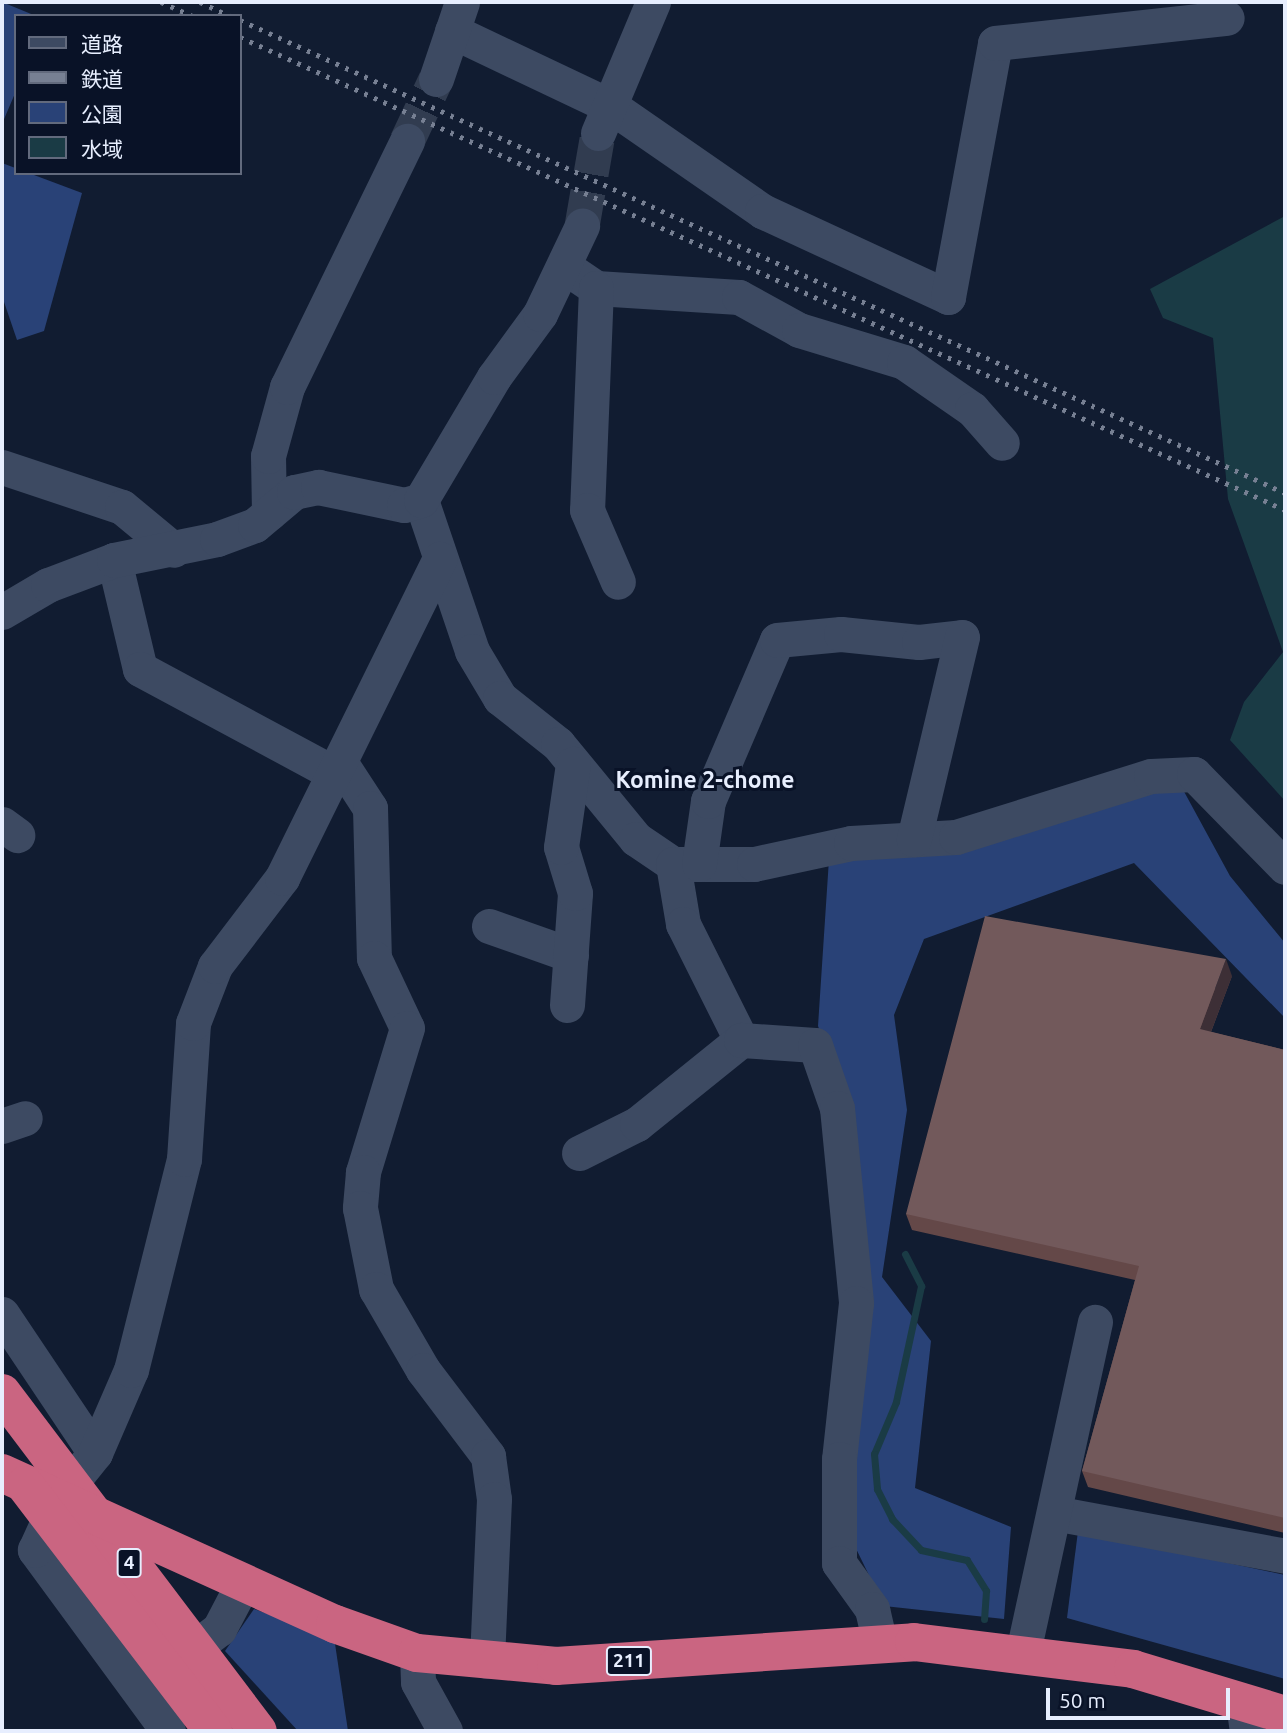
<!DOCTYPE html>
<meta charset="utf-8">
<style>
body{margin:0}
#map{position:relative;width:1287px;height:1733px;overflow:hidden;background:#111c31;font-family:Ubuntu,"Noto Sans JP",sans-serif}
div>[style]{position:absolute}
.green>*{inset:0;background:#294277}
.water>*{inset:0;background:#1a3b45}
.stream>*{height:7px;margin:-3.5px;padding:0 3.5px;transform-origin:3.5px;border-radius:3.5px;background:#1a3b45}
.minor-tunnel>*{height:35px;margin-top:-17.5px;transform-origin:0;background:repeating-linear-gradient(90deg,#313c50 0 35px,transparent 0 53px)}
.minor>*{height:35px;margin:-17.5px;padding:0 17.5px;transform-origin:17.5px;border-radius:17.5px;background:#3d4a62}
.highway>*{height:38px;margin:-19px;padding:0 19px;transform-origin:19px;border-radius:19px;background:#ca6581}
.rail>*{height:5px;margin-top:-2.5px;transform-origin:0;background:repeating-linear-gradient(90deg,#778093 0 3.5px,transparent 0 10.5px)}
.wall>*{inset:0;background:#644848}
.shaded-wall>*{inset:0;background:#3d2f36}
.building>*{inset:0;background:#72595b}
span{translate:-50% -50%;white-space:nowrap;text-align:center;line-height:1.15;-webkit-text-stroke:6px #091227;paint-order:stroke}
.shield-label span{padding:2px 5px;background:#091227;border:2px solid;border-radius:5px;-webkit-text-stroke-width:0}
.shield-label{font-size:19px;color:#e7eefe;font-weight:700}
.neighbourhood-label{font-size:23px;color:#e7eefe;font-weight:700}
.frame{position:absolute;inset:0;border:4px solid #e7eefe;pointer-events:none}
.legend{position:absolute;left:14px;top:14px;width:228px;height:161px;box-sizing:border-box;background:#091227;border:2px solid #626a7d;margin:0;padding:9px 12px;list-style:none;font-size:21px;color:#e7eefe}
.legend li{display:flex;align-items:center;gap:14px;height:35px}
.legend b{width:35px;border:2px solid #626a7d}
.scale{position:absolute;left:1046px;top:1688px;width:184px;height:32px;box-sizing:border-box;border:4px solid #e7eefe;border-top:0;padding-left:9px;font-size:21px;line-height:24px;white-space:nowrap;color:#e7eefe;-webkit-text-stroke:5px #091227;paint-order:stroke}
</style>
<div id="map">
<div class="green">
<i style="clip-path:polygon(2px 2px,36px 16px,16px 16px,16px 91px,2px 124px)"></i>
<i style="clip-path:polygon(2px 163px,82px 193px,44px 331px,17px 340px,2px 296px)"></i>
<i style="clip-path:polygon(1181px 786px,1230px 876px,1285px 943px,1285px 1018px,1134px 863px,924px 939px,894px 1015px,907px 1110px,882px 1277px,931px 1341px,915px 1488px,1011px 1527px,1004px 1619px,884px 1606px,844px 1524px,846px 1102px,818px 1026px,829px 859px)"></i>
<i style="clip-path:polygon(1078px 1531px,1285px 1575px,1285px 1679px,1067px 1618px)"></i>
<i style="clip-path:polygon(254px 1609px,334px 1637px,348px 1731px,298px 1731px,225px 1651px)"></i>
</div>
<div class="water">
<i style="clip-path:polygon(1285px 216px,1285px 801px,1230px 740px,1244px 702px,1283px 652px,1228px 499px,1213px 338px,1163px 318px,1150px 289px)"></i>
</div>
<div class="stream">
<i style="left:905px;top:1254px;width:36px;rotate:63deg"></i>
<i style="left:921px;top:1286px;width:119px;rotate:102.2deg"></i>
<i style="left:896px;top:1402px;width:56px;rotate:112.9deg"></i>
<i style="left:874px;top:1454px;width:35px;rotate:85deg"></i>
<i style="left:877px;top:1489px;width:34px;rotate:63deg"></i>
<i style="left:892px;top:1519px;width:42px;rotate:46.9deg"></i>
<i style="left:921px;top:1550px;width:47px;rotate:12.3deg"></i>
<i style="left:967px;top:1560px;width:36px;rotate:58deg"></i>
<i style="left:986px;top:1591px;width:28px;rotate:94deg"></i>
</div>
<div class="minor-tunnel">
<i style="left:407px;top:141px;width:68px;rotate:-64.9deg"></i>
<i style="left:582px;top:226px;width:94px;rotate:-80.2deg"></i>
</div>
<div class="minor">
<i style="left:452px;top:31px;width:177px;rotate:25.4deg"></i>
<i style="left:612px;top:107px;width:183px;rotate:34.7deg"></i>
<i style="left:762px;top:211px;width:205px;rotate:24.8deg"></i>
<i style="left:948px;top:297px;width:258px;rotate:-79.5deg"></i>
<i style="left:995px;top:43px;width:233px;rotate:-6.2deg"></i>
<i style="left:436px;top:79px;width:81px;rotate:-71.3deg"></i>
<i style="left:598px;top:133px;width:142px;rotate:-67.2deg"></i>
<i style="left:565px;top:267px;width:37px;rotate:34deg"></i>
<i style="left:596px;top:288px;width:143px;rotate:3.6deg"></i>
<i style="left:739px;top:297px;width:68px;rotate:28.8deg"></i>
<i style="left:799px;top:330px;width:110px;rotate:16.9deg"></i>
<i style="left:904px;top:362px;width:83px;rotate:34.7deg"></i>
<i style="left:972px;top:409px;width:45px;rotate:48.6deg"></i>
<i style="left:596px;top:288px;width:222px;rotate:92.3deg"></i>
<i style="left:587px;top:510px;width:78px;rotate:66.7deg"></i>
<i style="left:2px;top:467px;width:126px;rotate:18.4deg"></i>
<i style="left:122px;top:507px;width:67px;rotate:39.6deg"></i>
<i style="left:421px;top:500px;width:159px;rotate:71.3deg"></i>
<i style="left:472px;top:651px;width:55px;rotate:59.2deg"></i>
<i style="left:500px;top:698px;width:74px;rotate:38.4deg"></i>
<i style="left:558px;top:744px;width:123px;rotate:50.6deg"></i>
<i style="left:636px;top:839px;width:45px;rotate:34deg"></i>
<i style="left:673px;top:864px;width:81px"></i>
<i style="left:754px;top:864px;width:99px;rotate:-12.2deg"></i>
<i style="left:851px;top:843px;width:105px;rotate:-3.3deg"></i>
<i style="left:956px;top:837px;width:204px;rotate:-17.4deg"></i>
<i style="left:1151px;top:776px;width:43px;rotate:-2.7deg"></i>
<i style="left:1194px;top:774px;width:130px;rotate:45.6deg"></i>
<i style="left:269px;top:513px;width:57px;rotate:-91deg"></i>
<i style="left:268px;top:456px;width:72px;rotate:-74.6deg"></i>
<i style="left:287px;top:387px;width:274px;rotate:-64deg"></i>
<i style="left:114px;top:560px;width:112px;rotate:76.6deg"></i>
<i style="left:140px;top:669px;width:221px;rotate:28.3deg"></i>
<i style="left:2px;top:612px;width:53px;rotate:-30.4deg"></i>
<i style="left:48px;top:585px;width:71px;rotate:-20.7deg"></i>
<i style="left:114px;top:560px;width:105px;rotate:-11.5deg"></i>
<i style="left:217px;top:539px;width:40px;rotate:-20.2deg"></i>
<i style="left:255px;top:525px;width:51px;rotate:-40.2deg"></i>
<i style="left:294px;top:492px;width:25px;rotate:-12deg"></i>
<i style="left:318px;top:487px;width:88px;rotate:11.8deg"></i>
<i style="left:404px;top:505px;width:18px;rotate:-16deg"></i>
<i style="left:421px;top:500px;width:143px;rotate:-59.3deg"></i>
<i style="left:494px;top:377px;width:78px;rotate:-53.9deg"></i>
<i style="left:540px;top:314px;width:98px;rotate:-64.5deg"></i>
<i style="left:340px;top:762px;width:55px;rotate:56.9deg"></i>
<i style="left:370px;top:808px;width:150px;rotate:88.5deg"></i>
<i style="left:374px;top:958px;width:77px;rotate:64.8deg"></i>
<i style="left:407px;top:1028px;width:151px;rotate:107deg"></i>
<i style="left:363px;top:1172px;width:36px;rotate:95deg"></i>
<i style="left:360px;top:1208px;width:83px;rotate:78.8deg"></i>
<i style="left:376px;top:1289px;width:94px;rotate:59.9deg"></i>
<i style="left:423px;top:1370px;width:108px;rotate:52.9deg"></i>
<i style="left:488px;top:1456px;width:43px;rotate:82.1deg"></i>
<i style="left:494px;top:1499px;width:162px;rotate:92.5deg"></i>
<i style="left:2px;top:824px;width:19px;rotate:36deg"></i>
<i style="left:673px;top:864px;width:61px;rotate:80.5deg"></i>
<i style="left:683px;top:924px;width:130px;rotate:63.4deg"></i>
<i style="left:699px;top:864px;width:64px;rotate:-81.9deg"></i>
<i style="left:708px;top:801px;width:175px;rotate:-66.8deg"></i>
<i style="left:777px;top:640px;width:64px;rotate:-5.4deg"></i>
<i style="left:841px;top:634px;width:78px;rotate:5.9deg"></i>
<i style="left:919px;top:642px;width:43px;rotate:-6.6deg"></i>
<i style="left:962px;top:637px;width:208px;rotate:103.4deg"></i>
<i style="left:489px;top:926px;width:87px;rotate:19.5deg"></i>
<i style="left:567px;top:1005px;width:112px;rotate:-85.9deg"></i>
<i style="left:575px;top:893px;width:48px;rotate:-106.9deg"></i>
<i style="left:561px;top:847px;width:84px;rotate:-81.8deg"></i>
<i style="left:2px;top:1126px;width:24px;rotate:-19deg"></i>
<i style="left:579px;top:1153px;width:65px;rotate:-26.6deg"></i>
<i style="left:637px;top:1124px;width:134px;rotate:-38.9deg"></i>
<i style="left:741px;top:1040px;width:74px;rotate:3.9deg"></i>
<i style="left:815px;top:1045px;width:67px;rotate:70.8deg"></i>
<i style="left:837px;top:1108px;width:196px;rotate:84.4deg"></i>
<i style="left:856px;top:1303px;width:157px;rotate:96.2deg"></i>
<i style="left:839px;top:1459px;width:104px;rotate:90deg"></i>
<i style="left:839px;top:1563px;width:57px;rotate:54.3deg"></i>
<i style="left:872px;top:1609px;width:37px;rotate:77deg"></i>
<i style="left:2px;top:1314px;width:167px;rotate:56.2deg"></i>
<i style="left:1054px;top:1513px;width:235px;rotate:10.5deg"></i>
<i style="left:1023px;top:1652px;width:338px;rotate:-77.7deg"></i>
<i style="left:417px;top:1653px;width:29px;rotate:88deg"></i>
<i style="left:418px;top:1682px;width:56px;rotate:61.1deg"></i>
<i style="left:173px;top:1664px;width:58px;rotate:-37.3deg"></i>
<i style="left:219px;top:1629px;width:52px;rotate:-62.4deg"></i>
<i style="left:1243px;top:1703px;width:28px;rotate:82deg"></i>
<i style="left:168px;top:1731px;width:225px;rotate:-126.3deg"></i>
<i style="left:35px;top:1550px;width:56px;rotate:-65.7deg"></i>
<i style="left:58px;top:1499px;width:59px;rotate:-51.2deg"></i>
<i style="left:95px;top:1453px;width:90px;rotate:-66.6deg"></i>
<i style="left:131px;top:1370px;width:218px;rotate:-75.9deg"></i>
<i style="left:184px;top:1159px;width:136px;rotate:-86.2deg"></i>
<i style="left:193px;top:1023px;width:61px;rotate:-68.9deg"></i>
<i style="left:215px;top:966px;width:111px;rotate:-52.7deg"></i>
<i style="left:282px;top:878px;width:356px;rotate:-63.7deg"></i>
</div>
<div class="highway">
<i style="left:2px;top:1393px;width:424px;rotate:52.9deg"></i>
<i style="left:2px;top:1473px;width:366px;rotate:24.4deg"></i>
<i style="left:335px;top:1624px;width:87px;rotate:19.5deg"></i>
<i style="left:417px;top:1653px;width:140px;rotate:5.3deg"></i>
<i style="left:556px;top:1666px;width:359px;rotate:-3.8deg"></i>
<i style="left:914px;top:1642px;width:221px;rotate:7deg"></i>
<i style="left:1133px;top:1669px;width:159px;rotate:16.8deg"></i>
<i style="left:25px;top:1485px;width:310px;rotate:52.6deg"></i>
</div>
<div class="rail">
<i style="left:161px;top:2px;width:34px;rotate:24deg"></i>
<i style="left:200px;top:2px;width:33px;rotate:25deg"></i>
<i style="left:240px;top:20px;width:1147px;rotate:24.35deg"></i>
<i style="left:240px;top:37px;width:1147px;rotate:24.35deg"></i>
</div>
<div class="wall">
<i style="clip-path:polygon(1232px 976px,1211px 1032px,1285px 1050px,1285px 1533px,1088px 1487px,1082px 1471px,1135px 1280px,912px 1230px,906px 1214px)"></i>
</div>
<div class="shaded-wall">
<i style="clip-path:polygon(1226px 959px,1232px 976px,1206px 1045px,1200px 1029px)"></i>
</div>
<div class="building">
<i style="clip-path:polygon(985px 916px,1226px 959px,1200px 1029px,1285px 1050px,1285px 1518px,1082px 1471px,1139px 1266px,906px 1214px)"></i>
</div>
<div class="shield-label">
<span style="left:129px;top:1563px">4</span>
<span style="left:629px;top:1661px">211</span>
</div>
<div class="neighbourhood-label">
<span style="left:705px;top:780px">Komine 2-chome</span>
</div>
<div class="frame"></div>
<ul class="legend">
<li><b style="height:9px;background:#3d4a62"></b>道路</li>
<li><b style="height:9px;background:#778093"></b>鉄道</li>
<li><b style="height:19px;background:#294277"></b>公園</li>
<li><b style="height:19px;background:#1a3b45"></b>水域</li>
</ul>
<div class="scale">50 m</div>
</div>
